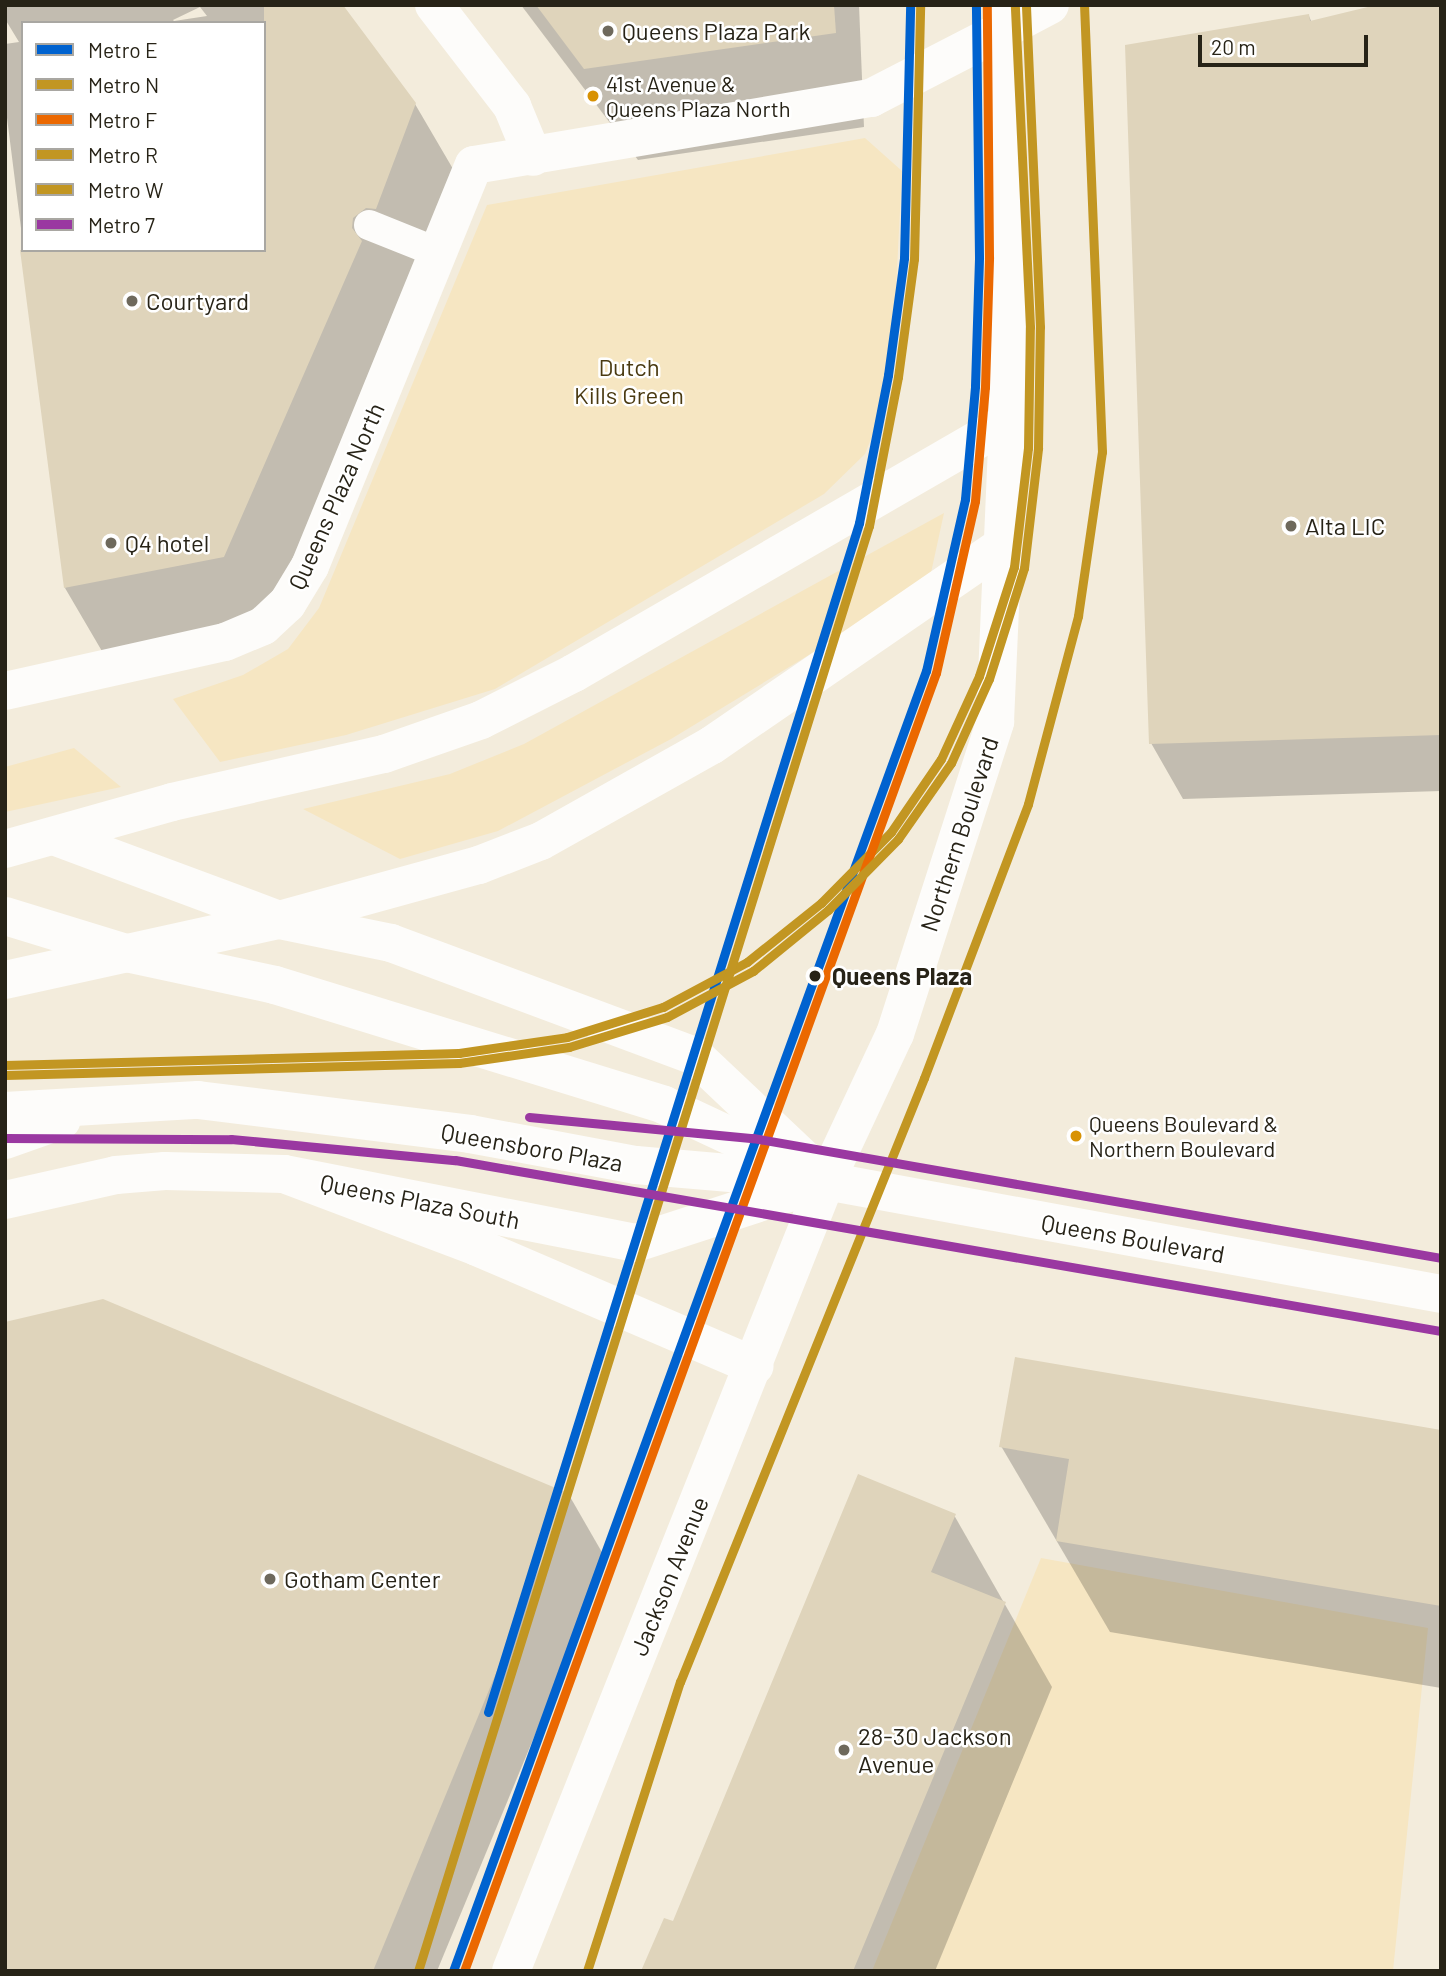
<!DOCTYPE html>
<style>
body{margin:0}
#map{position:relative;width:1446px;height:1976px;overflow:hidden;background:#f3ecdc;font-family:Barlow,sans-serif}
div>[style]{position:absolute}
.green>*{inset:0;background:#f6e6c2}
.shadow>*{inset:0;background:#0003}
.building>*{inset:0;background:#dfd4bb}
.service>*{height:30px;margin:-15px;padding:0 15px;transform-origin:15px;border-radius:15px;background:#fdfcfa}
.minor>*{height:38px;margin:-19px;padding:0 19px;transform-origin:19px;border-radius:19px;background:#fdfcfa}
.tertiary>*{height:38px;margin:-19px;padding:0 19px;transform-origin:19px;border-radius:19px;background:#fdfcfa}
.secondary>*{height:38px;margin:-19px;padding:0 19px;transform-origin:19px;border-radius:19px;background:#fdfcfa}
.primary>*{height:38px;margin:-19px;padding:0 19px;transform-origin:19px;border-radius:19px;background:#fdfcfa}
.trunk>*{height:38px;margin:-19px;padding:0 19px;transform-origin:19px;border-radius:19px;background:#fdfcfa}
.metro-1>*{height:9px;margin:-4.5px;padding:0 4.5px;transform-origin:4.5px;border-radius:4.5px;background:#0062cf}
.metro-2>*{height:9px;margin:-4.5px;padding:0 4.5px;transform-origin:4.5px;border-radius:4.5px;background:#c29622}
.metro-3>*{height:9px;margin:-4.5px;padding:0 4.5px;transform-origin:4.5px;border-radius:4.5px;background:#eb6800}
.metro-4>*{height:9px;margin:-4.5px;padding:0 4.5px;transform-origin:4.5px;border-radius:4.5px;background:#c29622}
.metro-5>*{height:9px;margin:-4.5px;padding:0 4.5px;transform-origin:4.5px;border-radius:4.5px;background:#c29622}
.metro-6>*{height:9px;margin:-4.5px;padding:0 4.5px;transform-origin:4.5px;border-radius:4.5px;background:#9a38a1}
.dots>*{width:19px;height:19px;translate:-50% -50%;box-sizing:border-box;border:4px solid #fff;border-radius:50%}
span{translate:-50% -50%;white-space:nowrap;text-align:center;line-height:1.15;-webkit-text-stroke:5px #fff;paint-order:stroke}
.bus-label{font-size:22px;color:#272317}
.left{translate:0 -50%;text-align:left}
.poi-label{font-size:24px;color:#272317}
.park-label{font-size:24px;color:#4a3a11}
.street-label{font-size:24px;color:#272317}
.stop-label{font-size:24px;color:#272317;font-weight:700}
.frame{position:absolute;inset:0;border:7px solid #272317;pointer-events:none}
.legend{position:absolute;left:21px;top:21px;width:245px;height:231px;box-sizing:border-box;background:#fff;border:2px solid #a9a7a2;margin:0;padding:9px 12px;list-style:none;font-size:21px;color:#272317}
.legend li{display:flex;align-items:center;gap:14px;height:35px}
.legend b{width:35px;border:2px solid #a9a7a2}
.scale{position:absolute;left:1198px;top:35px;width:170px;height:32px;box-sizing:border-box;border:4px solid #272317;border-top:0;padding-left:9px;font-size:21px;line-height:24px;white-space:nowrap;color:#272317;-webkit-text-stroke:5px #fff;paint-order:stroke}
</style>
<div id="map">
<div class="green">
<i style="clip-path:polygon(865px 138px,902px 171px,891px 389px,865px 454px,824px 494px,495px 689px,346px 735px,220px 762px,173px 699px,243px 675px,288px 649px,319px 608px,487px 205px)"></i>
<i style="clip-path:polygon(944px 513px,929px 582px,671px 739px,498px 831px,400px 859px,303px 809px,450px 774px,524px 744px)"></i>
<i style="clip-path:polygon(74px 748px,121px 787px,5px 812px,5px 767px)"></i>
<i style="clip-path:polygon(1041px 1558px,1428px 1628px,1393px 1971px,872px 1971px)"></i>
</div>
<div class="shadow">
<i style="clip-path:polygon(evenodd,5px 5px,340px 5px,415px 104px,463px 186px,271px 639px,113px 670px,65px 588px,264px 250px,264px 23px,23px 23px,23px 244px,5px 102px,5px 44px,19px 42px,5px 19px,5px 5px,200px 7px,207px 16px,174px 21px,173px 20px,200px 7px)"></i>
<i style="clip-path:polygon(521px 5px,859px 5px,864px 127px,638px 160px)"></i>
<i style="clip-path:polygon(1441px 5px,1441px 791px,1183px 799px,1151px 743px,1309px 16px,1312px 23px)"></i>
<i style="clip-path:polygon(1441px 1432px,1441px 1688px,1110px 1632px,1001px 1446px)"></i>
<i style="clip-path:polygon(569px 1495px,607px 1561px,437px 1971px,5px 1971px)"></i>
<i style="clip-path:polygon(954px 1515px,1052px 1687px,935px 1971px,644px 1971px)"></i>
</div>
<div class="building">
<i style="clip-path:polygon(264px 5px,343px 5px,416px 103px,376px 209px,366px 208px,353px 218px,352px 228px,362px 241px,224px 557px,64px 588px,20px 250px,264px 250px)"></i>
<i style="clip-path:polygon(536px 5px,834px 5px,836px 33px,584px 69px)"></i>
<i style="clip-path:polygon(1376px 5px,1441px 5px,1441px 735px,1149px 744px,1125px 45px,1309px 14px,1310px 21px)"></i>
<i style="clip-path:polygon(103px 1299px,570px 1494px,373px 1971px,5px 1971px,5px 1322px)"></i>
<i style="clip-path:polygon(1015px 1357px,1441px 1430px,1441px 1606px,1056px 1541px,1069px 1459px,999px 1447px)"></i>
<i style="clip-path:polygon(858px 1474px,956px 1514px,931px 1572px,1006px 1602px,853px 1971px,641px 1971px,664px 1918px,673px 1921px)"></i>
</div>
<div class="service">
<i style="left:369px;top:225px;width:75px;rotate:21.8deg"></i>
</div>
<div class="minor">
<i style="left:434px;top:5px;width:128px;rotate:52.3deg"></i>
<i style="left:512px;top:106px;width:55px;rotate:67.6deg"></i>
<i style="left:1003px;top:30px;width:53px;rotate:-28deg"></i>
</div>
<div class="tertiary">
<i style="left:5px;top:691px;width:225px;rotate:-12.6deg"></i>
<i style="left:225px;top:642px;width:41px;rotate:-22.8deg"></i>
<i style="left:263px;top:626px;width:33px;rotate:-43deg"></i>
<i style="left:287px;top:604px;width:44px;rotate:-58.8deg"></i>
<i style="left:310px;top:566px;width:433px;rotate:-67.8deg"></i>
<i style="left:474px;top:165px;width:403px;rotate:-9.6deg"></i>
<i style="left:871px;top:98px;width:148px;rotate:-27.3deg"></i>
</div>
<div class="secondary">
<i style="left:5px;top:1200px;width:114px;rotate:-12.7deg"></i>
<i style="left:116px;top:1175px;width:49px;rotate:-4.7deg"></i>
<i style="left:165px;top:1171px;width:119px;rotate:1.4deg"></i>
<i style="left:284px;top:1174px;width:359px;rotate:11.1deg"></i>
<i style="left:636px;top:1243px;width:200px;rotate:-18.1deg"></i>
</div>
<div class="primary">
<i style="left:284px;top:1174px;width:206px;rotate:20.7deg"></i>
<i style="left:477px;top:1247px;width:302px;rotate:23.2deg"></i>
<i style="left:826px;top:1181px;width:625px;rotate:10.41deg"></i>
<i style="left:511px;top:1971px;width:850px;rotate:-68.26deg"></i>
<i style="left:826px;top:1181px;width:162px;rotate:-64.9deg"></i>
<i style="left:895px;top:1034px;width:328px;rotate:-72.2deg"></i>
<i style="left:995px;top:722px;width:300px;rotate:-87.5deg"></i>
<i style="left:1008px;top:422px;width:417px;rotate:-90.8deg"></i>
</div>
<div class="trunk">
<i style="left:56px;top:837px;width:238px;rotate:20.4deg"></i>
<i style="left:279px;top:920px;width:114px;rotate:11.6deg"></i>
<i style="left:391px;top:943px;width:324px;rotate:20.4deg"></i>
<i style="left:695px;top:1056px;width:154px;rotate:43.4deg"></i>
<i style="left:5px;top:849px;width:173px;rotate:-15.7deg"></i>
<i style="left:172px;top:802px;width:217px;rotate:-12.8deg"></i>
<i style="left:384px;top:754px;width:103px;rotate:-19.3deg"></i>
<i style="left:481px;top:720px;width:104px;rotate:-26.8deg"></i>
<i style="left:574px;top:673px;width:501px;rotate:-30.04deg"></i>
<i style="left:5px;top:916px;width:127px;rotate:17deg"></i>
<i style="left:126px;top:953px;width:152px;rotate:12.1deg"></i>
<i style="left:275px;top:985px;width:407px;rotate:17.1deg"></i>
<i style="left:664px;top:1105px;width:179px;rotate:25.1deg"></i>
<i style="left:5px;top:980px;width:280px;rotate:-12.4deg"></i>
<i style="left:279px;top:920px;width:207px;rotate:-15.4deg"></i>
<i style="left:479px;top:865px;width:66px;rotate:-21.2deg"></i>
<i style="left:541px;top:841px;width:196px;rotate:-29.3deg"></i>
<i style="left:712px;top:745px;width:349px;rotate:-34.5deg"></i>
<i style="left:5px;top:1111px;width:193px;rotate:-3.3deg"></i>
<i style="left:198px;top:1100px;width:274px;rotate:7.1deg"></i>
<i style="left:470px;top:1134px;width:169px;rotate:10.6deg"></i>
<i style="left:636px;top:1165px;width:164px;rotate:4.9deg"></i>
<i style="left:5px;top:1140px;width:60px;rotate:-19.3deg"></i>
</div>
<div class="metro-1">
<i style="left:488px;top:1712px;width:1246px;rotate:-72.67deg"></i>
<i style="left:859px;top:523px;width:151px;rotate:-78.9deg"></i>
<i style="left:888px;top:375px;width:118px;rotate:-82.2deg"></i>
<i style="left:904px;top:258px;width:253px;rotate:-88.6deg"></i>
<i style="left:453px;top:1971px;width:1383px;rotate:-70.01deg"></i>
<i style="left:926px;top:671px;width:176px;rotate:-77.2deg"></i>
<i style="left:965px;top:499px;width:113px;rotate:-84.9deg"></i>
<i style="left:975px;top:386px;width:129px;rotate:-88.2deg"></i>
<i style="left:979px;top:257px;width:252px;rotate:-90.7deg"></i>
</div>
<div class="metro-2">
<i style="left:5px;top:1065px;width:454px;rotate:-1.5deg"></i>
<i style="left:459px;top:1053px;width:109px;rotate:-8.4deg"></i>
<i style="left:567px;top:1037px;width:101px;rotate:-17.4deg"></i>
<i style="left:663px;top:1007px;width:95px;rotate:-28.2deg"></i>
<i style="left:747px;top:962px;width:95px;rotate:-38.6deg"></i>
<i style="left:821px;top:903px;width:100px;rotate:-45.4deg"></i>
<i style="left:891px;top:832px;width:88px;rotate:-55.6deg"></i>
<i style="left:941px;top:759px;width:91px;rotate:-65.4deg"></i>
<i style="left:979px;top:676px;width:114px;rotate:-72.2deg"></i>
<i style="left:1014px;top:567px;width:120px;rotate:-83.3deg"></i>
<i style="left:1028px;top:448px;width:121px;rotate:-89.1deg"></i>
<i style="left:1030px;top:327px;width:322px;rotate:-92.7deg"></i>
</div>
<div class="metro-3">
<i style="left:464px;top:1971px;width:1381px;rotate:-70.02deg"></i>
<i style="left:936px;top:673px;width:176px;rotate:-77.2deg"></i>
<i style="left:975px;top:501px;width:114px;rotate:-85deg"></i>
<i style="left:985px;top:387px;width:130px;rotate:-88.2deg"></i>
<i style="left:989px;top:257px;width:252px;rotate:-90.5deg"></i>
</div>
<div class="metro-4">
<i style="left:418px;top:1971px;width:1514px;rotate:-72.67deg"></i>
<i style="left:869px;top:526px;width:152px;rotate:-79deg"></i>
<i style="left:898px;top:377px;width:119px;rotate:-82.3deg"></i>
<i style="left:914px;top:259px;width:254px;rotate:-88.6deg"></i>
<i style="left:587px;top:1971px;width:304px;rotate:-72.2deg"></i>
<i style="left:680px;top:1682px;width:651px;rotate:-68deg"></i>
<i style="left:924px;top:1078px;width:293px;rotate:-69.2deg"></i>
<i style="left:1028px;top:804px;width:195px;rotate:-75.1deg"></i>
<i style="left:1078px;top:616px;width:166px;rotate:-81.7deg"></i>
<i style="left:1102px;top:452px;width:447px;rotate:-92.3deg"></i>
</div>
<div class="metro-5">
<i style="left:5px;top:1075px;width:454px;rotate:-1.5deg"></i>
<i style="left:459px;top:1063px;width:111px;rotate:-8.3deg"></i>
<i style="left:569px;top:1047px;width:102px;rotate:-17deg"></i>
<i style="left:667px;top:1017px;width:98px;rotate:-28.1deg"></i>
<i style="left:753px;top:971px;width:97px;rotate:-39.1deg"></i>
<i style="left:828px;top:910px;width:100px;rotate:-45.4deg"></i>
<i style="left:898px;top:839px;width:93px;rotate:-55.1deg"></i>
<i style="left:951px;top:763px;width:92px;rotate:-65.7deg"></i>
<i style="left:989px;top:679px;width:116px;rotate:-72.5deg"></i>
<i style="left:1024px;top:568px;width:121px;rotate:-83.3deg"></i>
<i style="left:1038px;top:448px;width:121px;rotate:-89.1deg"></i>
<i style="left:1040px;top:327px;width:322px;rotate:-92.5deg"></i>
</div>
<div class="metro-6">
<i style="left:529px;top:1117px;width:225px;rotate:5.4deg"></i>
<i style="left:753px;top:1138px;width:698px;rotate:9.89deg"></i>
<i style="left:5px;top:1138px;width:226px;rotate:0.3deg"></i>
<i style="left:231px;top:1139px;width:225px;rotate:5.4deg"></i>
<i style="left:455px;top:1160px;width:1001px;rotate:9.84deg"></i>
</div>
<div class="dots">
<i style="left:608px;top:31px;background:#6e695c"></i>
<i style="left:593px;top:96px;background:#d89203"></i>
<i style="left:132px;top:301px;background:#6e695c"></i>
<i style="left:1291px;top:526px;background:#6e695c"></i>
<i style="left:111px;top:543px;background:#6e695c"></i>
<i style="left:815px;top:976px;background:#272317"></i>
<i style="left:1076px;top:1136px;background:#d89203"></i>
<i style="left:270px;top:1579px;background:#6e695c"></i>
<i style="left:844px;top:1750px;background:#6e695c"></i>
</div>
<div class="bus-label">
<span class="left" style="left:606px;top:96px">41st Avenue &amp;<br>Queens Plaza North</span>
<span class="left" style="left:1089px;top:1136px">Queens Boulevard &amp;<br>Northern Boulevard</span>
</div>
<div class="poi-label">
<span class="left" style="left:622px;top:31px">Queens Plaza Park</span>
<span class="left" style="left:146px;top:301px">Courtyard</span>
<span class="left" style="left:1305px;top:526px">Alta LIC</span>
<span class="left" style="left:125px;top:543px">Q4 hotel</span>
<span class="left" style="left:284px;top:1579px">Gotham Center</span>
<span class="left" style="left:858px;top:1750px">28-30 Jackson<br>Avenue</span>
</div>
<div class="park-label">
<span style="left:629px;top:381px">Dutch<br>Kills Green</span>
</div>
<div class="street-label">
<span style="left:336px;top:496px;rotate:-66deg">Queens Plaza North</span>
<span style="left:959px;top:834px;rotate:-72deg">Northern Boulevard</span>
<span style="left:532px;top:1147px;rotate:10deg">Queensboro Plaza</span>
<span style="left:420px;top:1201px;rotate:11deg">Queens Plaza South</span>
<span style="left:1133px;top:1238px;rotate:10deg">Queens Boulevard</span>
<span style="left:669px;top:1576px;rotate:-68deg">Jackson Avenue</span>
</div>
<div class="stop-label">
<span class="left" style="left:832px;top:976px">Queens Plaza</span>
</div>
<div class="frame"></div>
<ul class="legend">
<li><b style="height:9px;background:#0062cf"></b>Metro E</li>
<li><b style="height:9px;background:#c29622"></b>Metro N</li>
<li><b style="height:9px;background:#eb6800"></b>Metro F</li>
<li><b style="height:9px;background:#c29622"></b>Metro R</li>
<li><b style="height:9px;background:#c29622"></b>Metro W</li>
<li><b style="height:9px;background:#9a38a1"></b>Metro 7</li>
</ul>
<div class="scale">20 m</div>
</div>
